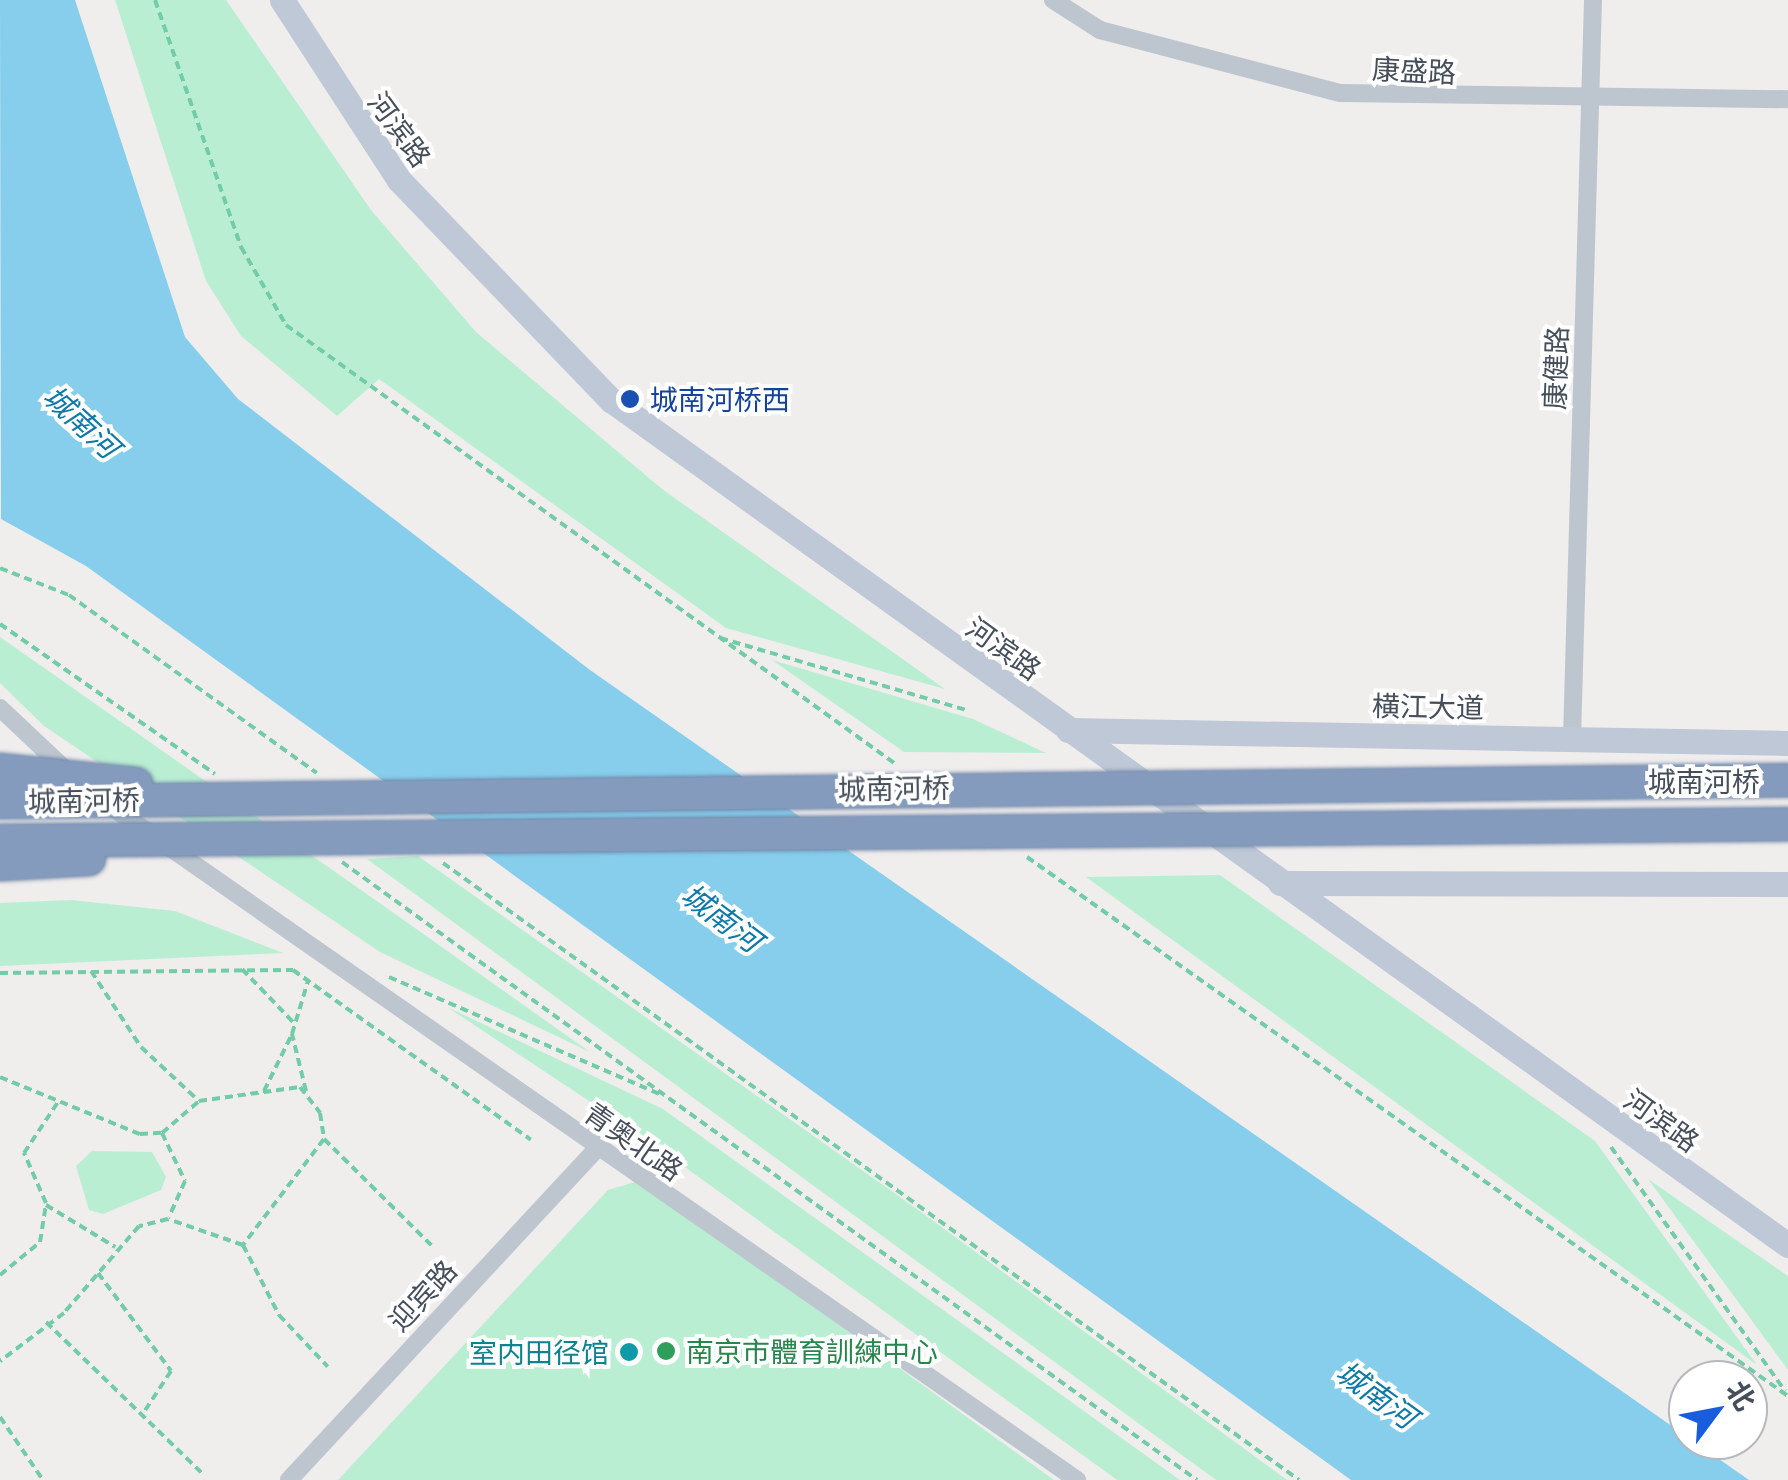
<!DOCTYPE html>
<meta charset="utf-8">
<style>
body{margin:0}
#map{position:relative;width:1788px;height:1480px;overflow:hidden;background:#f0eded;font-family:Barlow,"Noto Sans SC",sans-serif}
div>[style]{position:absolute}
.green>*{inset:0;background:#baeed3}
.water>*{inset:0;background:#87ceec}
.path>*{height:4px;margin-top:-2px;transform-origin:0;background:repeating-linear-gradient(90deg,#72cca8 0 8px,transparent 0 13px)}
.street>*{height:18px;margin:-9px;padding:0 9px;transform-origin:9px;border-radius:9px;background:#bdc6cf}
.secondary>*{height:25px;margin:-12.5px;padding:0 12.5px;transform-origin:12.5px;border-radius:12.5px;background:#bfc8d6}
.bridges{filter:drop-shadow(0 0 2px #6f86a8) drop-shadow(0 0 2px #6f86a8)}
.highway-bridge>*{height:32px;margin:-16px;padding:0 16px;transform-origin:16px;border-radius:16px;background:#849bbd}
.dots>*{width:28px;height:28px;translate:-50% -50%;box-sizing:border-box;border:5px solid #fff;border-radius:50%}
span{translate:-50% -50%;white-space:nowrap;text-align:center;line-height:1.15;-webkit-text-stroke:8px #fff;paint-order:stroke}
.street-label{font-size:28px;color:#454e5a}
.transit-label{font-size:28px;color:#164399}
.left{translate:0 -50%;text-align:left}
.leisure-label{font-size:28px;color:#27864d}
.culture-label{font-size:28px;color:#0d838f}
.right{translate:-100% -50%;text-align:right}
.water-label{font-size:30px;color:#0c79a7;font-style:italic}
.north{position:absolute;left:1668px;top:1360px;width:100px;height:100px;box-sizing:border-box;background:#fff;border:2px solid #b5b8bd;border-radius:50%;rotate:58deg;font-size:28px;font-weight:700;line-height:40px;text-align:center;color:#454e5a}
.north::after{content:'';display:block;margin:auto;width:35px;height:45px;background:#185dde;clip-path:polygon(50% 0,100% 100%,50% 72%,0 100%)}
</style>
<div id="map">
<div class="green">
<i style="clip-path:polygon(115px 0,226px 0,371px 210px,476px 332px,662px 489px,945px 689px,726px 628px,379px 379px,337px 416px,241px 336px,206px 281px)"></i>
<i style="clip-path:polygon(0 637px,381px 904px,590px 1052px,380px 952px,44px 726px,0 683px)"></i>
<i style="clip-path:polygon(772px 660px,973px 719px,1046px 753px,904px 752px)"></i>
<i style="clip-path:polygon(418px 856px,921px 1212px,1287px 1480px,1216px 1480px,367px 859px)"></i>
<i style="clip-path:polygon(1220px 875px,1595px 1141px,1757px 1365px,1086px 877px)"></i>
<i style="clip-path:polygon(71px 900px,175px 911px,283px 953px,0 966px,0 903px)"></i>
<i style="clip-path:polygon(447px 1007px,663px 1109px,1180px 1480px,1117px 1480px,642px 1136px)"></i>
<i style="clip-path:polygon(92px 1151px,152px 1152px,166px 1177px,161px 1190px,103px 1214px,89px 1210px,76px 1166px)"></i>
<i style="clip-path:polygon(1648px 1179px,1788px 1276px,1788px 1370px)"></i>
<i style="clip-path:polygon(635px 1182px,646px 1185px,1054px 1480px,338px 1480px,608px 1190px)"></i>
</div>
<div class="water">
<i style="clip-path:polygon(0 0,75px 0,185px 337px,238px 399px,590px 670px,1749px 1480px,1351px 1480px,86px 566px,1px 519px)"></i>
</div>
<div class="path">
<i style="left:155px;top:0;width:262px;rotate:70.8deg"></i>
<i style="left:241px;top:247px;width:90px;rotate:60deg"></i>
<i style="left:286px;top:325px;width:753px;rotate:35.76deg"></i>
<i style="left:0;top:568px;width:74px;rotate:21.4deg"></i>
<i style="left:69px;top:595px;width:305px;rotate:35.7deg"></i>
<i style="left:0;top:624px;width:262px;rotate:34.9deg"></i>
<i style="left:720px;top:638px;width:257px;rotate:16.3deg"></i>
<i style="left:1027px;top:857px;width:933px;rotate:35.31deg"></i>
<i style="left:342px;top:862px;width:1055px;rotate:35.86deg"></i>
<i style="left:443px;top:863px;width:1055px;rotate:35.78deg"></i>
<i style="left:242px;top:969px;width:75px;rotate:46.1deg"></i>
<i style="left:91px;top:971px;width:91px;rotate:56.7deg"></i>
<i style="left:141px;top:1047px;width:79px;rotate:43deg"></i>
<i style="left:0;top:973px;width:293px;rotate:-0.6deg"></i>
<i style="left:293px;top:970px;width:292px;rotate:35.5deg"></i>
<i style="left:389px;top:977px;width:295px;rotate:23.4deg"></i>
<i style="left:0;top:1077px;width:151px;rotate:22.2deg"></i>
<i style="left:140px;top:1134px;width:22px;rotate:-3deg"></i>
<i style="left:162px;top:1133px;width:49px;rotate:-40.9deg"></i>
<i style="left:199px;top:1101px;width:102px;rotate:-7.9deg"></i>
<i style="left:300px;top:1087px;width:33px;rotate:52deg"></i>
<i style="left:320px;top:1113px;width:26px;rotate:81deg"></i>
<i style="left:324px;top:1139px;width:133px;rotate:127.4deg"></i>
<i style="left:243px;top:1245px;width:79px;rotate:-160.9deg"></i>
<i style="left:168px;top:1219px;width:30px;rotate:166deg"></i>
<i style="left:139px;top:1226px;width:115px;rotate:130.8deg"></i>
<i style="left:64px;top:1313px;width:80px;rotate:143.1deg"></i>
<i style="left:264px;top:1091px;width:64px;rotate:-63.8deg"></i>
<i style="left:306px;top:1091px;width:59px;rotate:-103.8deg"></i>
<i style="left:292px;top:1034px;width:55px;rotate:-73.2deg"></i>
<i style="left:162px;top:1133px;width:53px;rotate:64.4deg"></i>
<i style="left:185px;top:1181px;width:39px;rotate:114deg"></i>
<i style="left:324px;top:1139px;width:153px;rotate:44.7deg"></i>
<i style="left:1611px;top:1147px;width:300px;rotate:54.5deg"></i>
<i style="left:46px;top:1205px;width:81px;rotate:31.3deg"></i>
<i style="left:243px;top:1245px;width:79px;rotate:62.8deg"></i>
<i style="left:279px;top:1315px;width:71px;rotate:46.7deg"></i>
<i style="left:98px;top:1273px;width:122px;rotate:53.3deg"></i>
<i style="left:171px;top:1371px;width:53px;rotate:123.4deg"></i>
<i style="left:0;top:1275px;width:52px;rotate:-39.5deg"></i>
<i style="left:40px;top:1242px;width:39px;rotate:-81deg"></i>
<i style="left:46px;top:1203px;width:55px;rotate:-113.7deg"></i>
<i style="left:24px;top:1153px;width:61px;rotate:-56.3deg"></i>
<i style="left:46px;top:1322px;width:219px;rotate:44.1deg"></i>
<i style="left:0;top:1417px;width:76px;rotate:55.7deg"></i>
</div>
<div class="street">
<i style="left:1053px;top:0;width:56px;rotate:32.6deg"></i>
<i style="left:1100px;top:30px;width:248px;rotate:14.7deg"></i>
<i style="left:1340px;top:93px;width:448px;rotate:0.8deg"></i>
<i style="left:0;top:708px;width:96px;rotate:43.3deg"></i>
<i style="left:1572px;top:738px;width:738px;rotate:-88.37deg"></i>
<i style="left:106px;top:803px;width:1184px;rotate:34.88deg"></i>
<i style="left:289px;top:1480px;width:452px;rotate:-47.1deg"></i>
</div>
<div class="secondary">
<i style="left:282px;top:0;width:215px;rotate:57deg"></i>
<i style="left:399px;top:180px;width:306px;rotate:46.1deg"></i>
<i style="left:611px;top:400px;width:1449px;rotate:35.68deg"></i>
<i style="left:1068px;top:730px;width:720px;rotate:1.03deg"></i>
<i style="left:1280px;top:883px;width:508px;rotate:0.11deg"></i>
</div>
<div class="bridges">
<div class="highway-bridge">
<i style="left:0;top:770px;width:137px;rotate:5.9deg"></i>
<i style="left:0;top:802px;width:1788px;rotate:-0.7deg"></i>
<i style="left:0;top:841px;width:1788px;rotate:-0.54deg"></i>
<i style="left:0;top:864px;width:89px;rotate:-3.2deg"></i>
</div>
</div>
<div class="dots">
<i style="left:630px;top:399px;background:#1a4fb4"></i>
<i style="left:666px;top:1351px;background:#2e9e5b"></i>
<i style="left:629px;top:1352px;background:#0f9aa8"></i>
</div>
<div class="street-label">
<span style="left:1414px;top:70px;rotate:3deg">康盛路</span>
<span style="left:400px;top:129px;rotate:54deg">河滨路</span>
<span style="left:1555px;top:368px;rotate:-88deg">康健路</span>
<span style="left:1004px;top:648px;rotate:36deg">河滨路</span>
<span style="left:1428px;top:706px;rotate:1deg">横江大道</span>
<span style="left:1704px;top:781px">城南河桥</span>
<span style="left:894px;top:788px;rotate:-1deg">城南河桥</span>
<span style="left:84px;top:800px;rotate:-1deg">城南河桥</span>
<span style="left:1662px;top:1120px;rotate:36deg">河滨路</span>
<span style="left:634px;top:1141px;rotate:35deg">青奥北路</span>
<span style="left:422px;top:1295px;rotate:-47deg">迎宾路</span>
</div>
<div class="transit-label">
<span class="left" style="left:650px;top:399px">城南河桥西</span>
</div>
<div class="leisure-label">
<span class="left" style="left:686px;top:1351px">南京市體育訓練中心</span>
</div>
<div class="culture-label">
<span class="right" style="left:609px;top:1352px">室内田径馆</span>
</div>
<div class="water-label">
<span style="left:82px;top:421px;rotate:43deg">城南河</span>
<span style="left:722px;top:917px;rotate:37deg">城南河</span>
<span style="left:1377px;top:1394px;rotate:36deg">城南河</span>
</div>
<div class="north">北</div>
</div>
